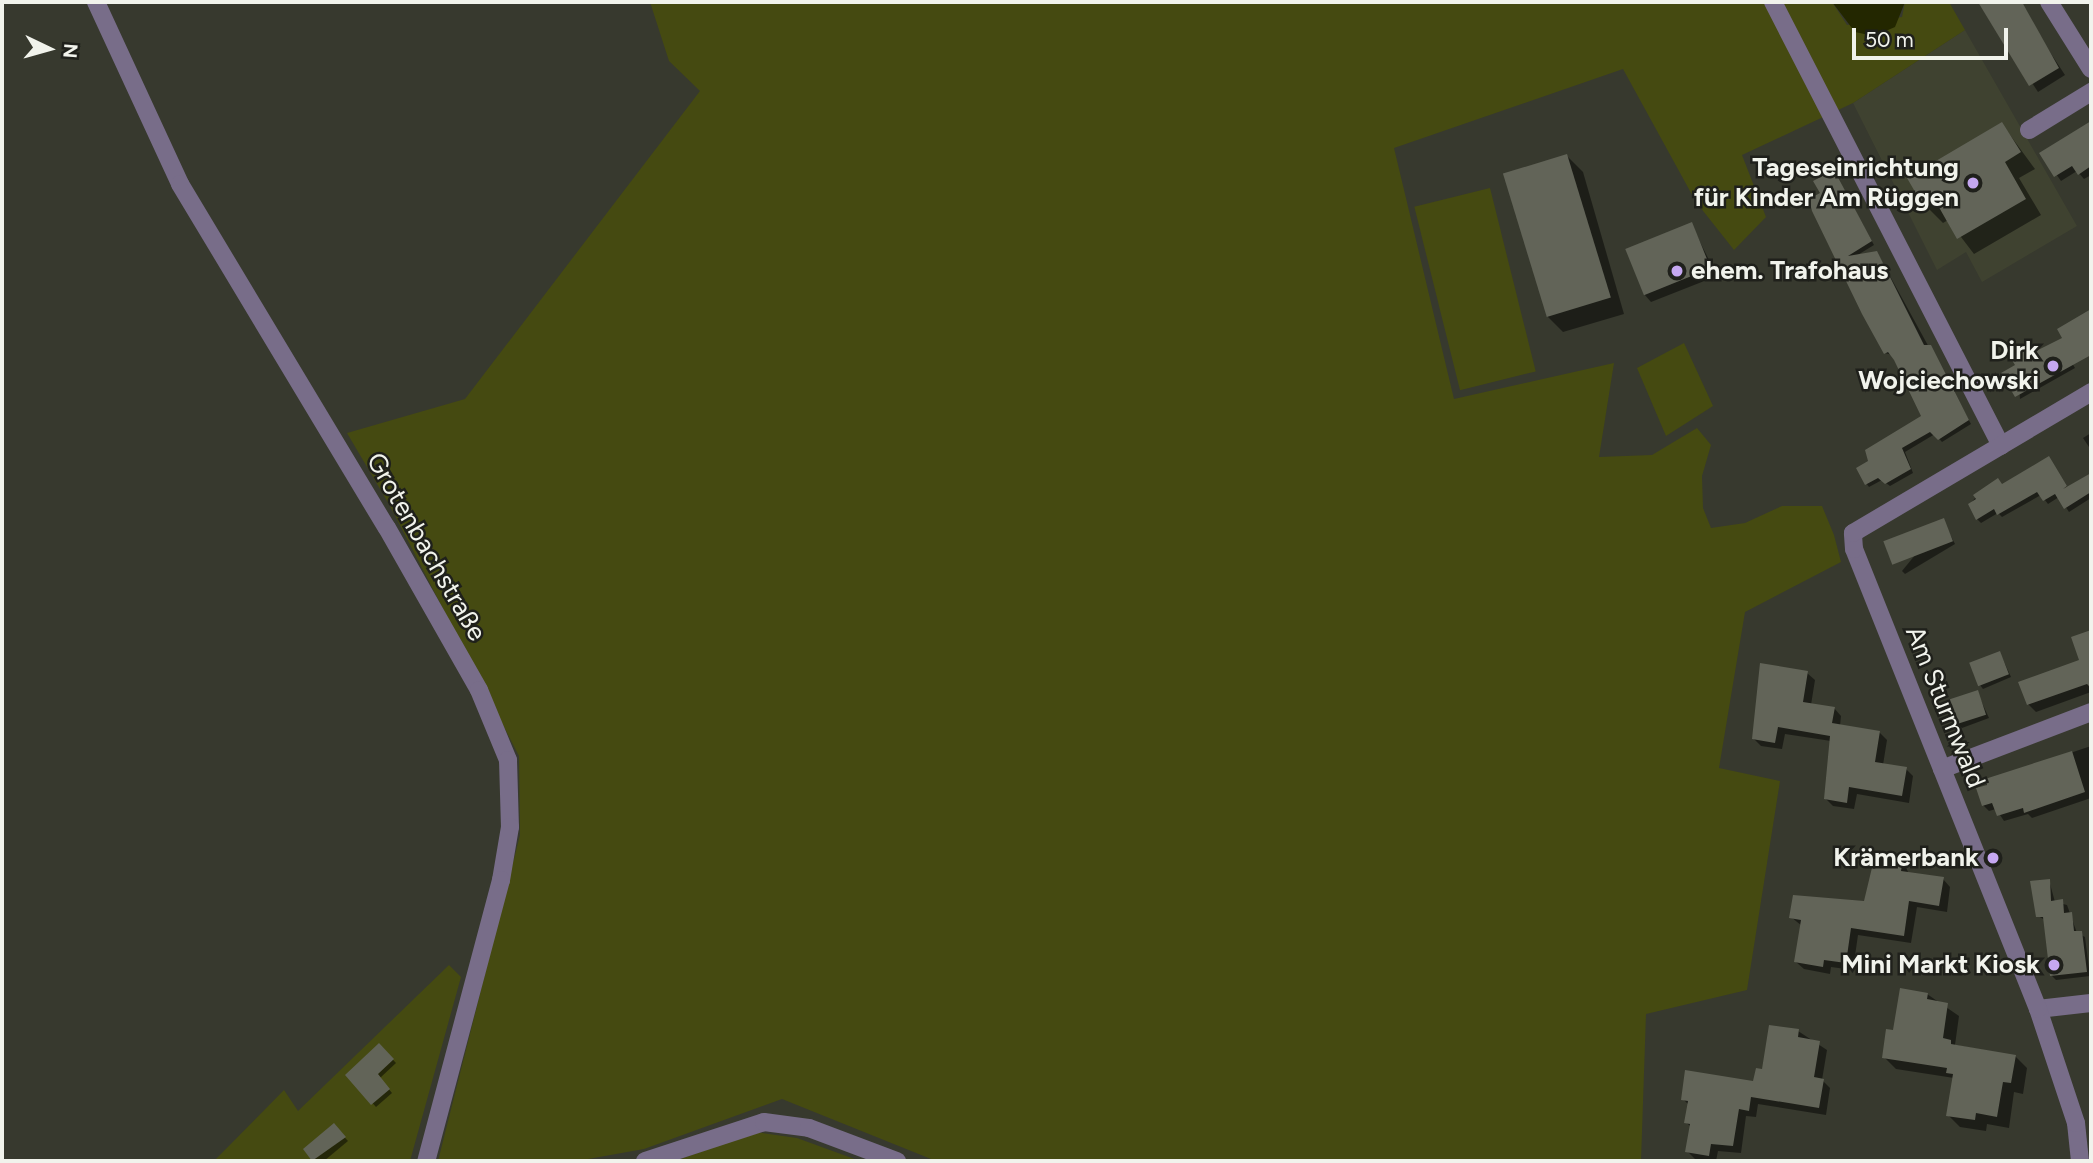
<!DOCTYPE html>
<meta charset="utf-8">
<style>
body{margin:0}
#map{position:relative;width:2093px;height:1163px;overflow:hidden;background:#37392e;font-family:Figtree,sans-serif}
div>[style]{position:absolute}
.built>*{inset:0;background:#3f4230}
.green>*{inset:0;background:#454a11;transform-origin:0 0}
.water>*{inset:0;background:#232700}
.shadow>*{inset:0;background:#0007}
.building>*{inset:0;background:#626458;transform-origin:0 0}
.street>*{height:18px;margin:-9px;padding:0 9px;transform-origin:9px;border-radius:9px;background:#786d89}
.dots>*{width:19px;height:19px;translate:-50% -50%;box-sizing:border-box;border:4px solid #1f201b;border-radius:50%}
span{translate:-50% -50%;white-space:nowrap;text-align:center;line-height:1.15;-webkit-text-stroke:5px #1f201b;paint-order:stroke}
.poi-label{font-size:26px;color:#f1f3ec;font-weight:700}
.right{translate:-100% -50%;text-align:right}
.left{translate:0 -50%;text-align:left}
.street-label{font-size:26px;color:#f1f3ec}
.frame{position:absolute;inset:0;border:4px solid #f1f3ec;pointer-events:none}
.north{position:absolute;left:14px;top:14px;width:70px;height:70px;-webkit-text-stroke:5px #1f201b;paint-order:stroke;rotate:95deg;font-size:19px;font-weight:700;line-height:28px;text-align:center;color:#f1f3ec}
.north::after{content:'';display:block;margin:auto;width:24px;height:32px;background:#f1f3ec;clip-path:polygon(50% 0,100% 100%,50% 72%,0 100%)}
.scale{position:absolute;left:1852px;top:28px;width:156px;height:32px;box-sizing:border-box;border:4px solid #f1f3ec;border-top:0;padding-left:9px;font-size:21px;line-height:24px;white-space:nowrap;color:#f1f3ec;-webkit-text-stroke:5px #1f201b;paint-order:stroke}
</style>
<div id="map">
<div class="built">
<i style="clip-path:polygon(1965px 30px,2077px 226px,1982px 282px,1966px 252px,1937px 270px,1853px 103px)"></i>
</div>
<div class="green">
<i style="clip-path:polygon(650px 2px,1832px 2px,1847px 25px,1902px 17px,1905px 2px,1949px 2px,1965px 30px,1853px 103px,1742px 155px,1766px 217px,1734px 250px,1696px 202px,1623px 69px,1394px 148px,1454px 399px,1614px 363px,1599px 457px,1652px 455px,1697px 428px,1711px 445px,1702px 476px,1703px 508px,1711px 528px,1745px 523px,1782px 506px,1822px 506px,1834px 535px,1841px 562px,1745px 612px,1719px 768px,1780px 781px,1747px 990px,1646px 1014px,1641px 1161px,936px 1161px,782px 1099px,644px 1149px,577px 1161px,438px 1161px,520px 835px,519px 756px,390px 506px,347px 433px,465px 399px,700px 91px,669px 61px)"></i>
<i style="left:1490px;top:188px;width:189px;height:78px;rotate:76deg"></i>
<i style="clip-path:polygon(1684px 343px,1713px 406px,1666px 436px,1637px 368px)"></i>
<i style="clip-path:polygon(449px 965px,461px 977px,410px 1161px,214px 1161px,284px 1090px,298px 1111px)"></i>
<i style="clip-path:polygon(756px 1132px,797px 1138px,860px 1161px,675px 1161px)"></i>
</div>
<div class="water">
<i style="clip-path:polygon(1832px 2px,1905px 2px,1895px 27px,1874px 36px,1855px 32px)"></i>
</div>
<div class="shadow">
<i style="clip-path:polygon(1980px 2px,2017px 2px,2065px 75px,2038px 92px)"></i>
<i style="clip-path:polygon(2091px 122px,2091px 175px,2084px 179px,2077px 171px,2061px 181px,2042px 154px)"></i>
<i style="clip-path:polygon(2002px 124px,2035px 169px,2019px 178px,2041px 215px,1974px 254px,1948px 220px,1943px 223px,1927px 207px)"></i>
<i style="clip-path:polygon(1567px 156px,1583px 172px,1624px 314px,1563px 332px,1547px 316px)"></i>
<i style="clip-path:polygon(1834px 172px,1874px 245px,1856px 256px,1879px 256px,1971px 424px,1942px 442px,1935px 434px,1905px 452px,1913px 473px,1890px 486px,1882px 480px,1869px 487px,1866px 483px,1870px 462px,1923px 416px,1892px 355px,1885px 353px,1822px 194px)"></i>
<i style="clip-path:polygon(1691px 224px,1717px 276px,1651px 302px,1644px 294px)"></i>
<i style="clip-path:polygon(2091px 311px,2091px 352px,2072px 363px,2075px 368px,2020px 399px,2017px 365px,2026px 349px,2031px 355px,2065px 338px,2059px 329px)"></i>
<i style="clip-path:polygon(2091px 433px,2091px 450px,2083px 438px)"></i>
<i style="clip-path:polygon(2049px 458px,2068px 488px,2091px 475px,2091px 498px,2069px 512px,2059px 497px,2048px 504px,2041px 495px,2002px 517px,1998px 513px,1981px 523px,1977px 519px,1970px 504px,1982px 490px,2003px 485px)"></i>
<i style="clip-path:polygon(1943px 521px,1955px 544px,1905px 574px,1902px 571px)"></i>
<i style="clip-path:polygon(2000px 653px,2011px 677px,1983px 689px,1980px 685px)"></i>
<i style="clip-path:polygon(2083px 671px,2091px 692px,2036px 712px,2028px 704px)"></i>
<i style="clip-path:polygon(1807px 673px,1815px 680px,1811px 705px,1834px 708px,1841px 716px,1840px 726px,1879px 732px,1887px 740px,1883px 765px,1906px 769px,1913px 776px,1909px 803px,1857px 794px,1854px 809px,1833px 806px,1825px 798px,1831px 741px,1785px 734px,1782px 749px,1761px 746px,1753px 738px)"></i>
<i style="clip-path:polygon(1977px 692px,1989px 718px,1962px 728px,1958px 724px)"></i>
<i style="clip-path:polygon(2091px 746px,2091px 798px,2032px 818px,2028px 814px,2004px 821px,1996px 809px,1989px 811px,1983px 805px,1987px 781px)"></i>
<i style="clip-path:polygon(1903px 861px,1909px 874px,1943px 879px,1950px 887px,1947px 912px,1917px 907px,1911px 943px,1858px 935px,1853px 970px,1831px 967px,1830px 974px,1804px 969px,1796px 962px,1802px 926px,1791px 917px,1865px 903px)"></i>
<i style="clip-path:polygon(2049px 880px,2055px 902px,2067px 905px,2077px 933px,2085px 937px,2090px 976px,2056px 980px,2052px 976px,2045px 920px,2038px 916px)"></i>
<i style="clip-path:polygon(1927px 994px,1959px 1016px,1955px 1045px,2015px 1056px,2027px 1068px,2023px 1094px,2014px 1092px,2009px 1128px,1987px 1124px,1986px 1131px,1960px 1127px,1948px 1115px,1954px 1078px,1896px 1069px,1884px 1057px,1894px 1032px)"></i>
<i style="clip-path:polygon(1798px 1031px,1827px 1050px,1822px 1080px,1830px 1088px,1826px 1115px,1758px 1104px,1756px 1117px,1746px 1116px,1741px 1153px,1718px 1151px,1716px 1161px,1695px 1159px,1687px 1151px,1691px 1127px,1686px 1122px,1689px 1105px,1683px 1099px,1755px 1083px)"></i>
<i style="clip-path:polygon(379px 1045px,396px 1063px,380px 1078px,392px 1093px,376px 1107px,348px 1076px)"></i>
<i style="clip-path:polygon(334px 1126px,348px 1141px,324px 1161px,315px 1161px,306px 1149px)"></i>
</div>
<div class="building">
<i style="clip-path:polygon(1978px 2px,2022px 2px,2059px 68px,2029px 86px)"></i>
<i style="clip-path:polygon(2091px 121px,2091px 166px,2078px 175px,2072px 166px,2054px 177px,2039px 153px)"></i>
<i style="clip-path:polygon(2002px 122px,2021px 152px,2005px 162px,2026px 199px,1957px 239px,1936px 202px,1925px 209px,1907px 178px)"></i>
<i style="left:1567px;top:154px;width:150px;height:67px;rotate:73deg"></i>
<i style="clip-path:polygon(1834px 170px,1872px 241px,1848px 256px,1877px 251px,1924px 345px,1931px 345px,1969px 420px,1938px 440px,1930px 432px,1902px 448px,1911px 469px,1885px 484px,1878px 478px,1865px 485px,1856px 468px,1868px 461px,1865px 450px,1921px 416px,1894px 360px,1888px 352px,1884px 354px,1862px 314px,1812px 211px,1809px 199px,1820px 193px,1813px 181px)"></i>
<i style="left:1692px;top:222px;width:50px;height:72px;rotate:68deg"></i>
<i style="clip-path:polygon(2091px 309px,2091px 355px,2015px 397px,2001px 373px,2015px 365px,2010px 357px,2027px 347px,2030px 354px,2062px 338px,2057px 329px)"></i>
<i style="clip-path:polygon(2049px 456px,2067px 486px,2063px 489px,2091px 473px,2091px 492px,2064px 509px,2055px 494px,2043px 501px,2037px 492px,1997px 515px,1994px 509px,1976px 520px,1968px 504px,1976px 499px,1973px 495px,1998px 478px,2002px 484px)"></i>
<i style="left:1944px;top:518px;width:25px;height:65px;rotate:69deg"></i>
<i style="clip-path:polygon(2091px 630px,2091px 688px,2087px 684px,2027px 705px,2018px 682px,2079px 660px,2071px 637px)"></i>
<i style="left:2000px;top:651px;width:25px;height:33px;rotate:69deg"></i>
<i style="clip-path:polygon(1760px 663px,1808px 671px,1803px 702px,1835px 707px,1832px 723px,1880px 731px,1875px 762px,1907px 767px,1902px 796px,1849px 787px,1847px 803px,1824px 799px,1830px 736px,1778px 727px,1775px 743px,1752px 739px)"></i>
<i style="left:1978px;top:690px;width:26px;height:32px;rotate:72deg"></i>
<i style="clip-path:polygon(2072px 751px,2085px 792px,2024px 813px,2023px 808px,1997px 816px,1992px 803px,1982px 806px,1976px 788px,1987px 785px,1985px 779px)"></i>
<i style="clip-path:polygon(1875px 855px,1903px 859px,1901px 871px,1944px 877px,1939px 906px,1909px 901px,1904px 936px,1851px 928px,1846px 963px,1824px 960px,1823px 967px,1794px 962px,1801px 920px,1789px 918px,1793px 895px,1864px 901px)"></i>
<i style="clip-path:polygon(2050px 879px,2051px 901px,2063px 899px,2064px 913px,2072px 912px,2074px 931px,2082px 931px,2087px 972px,2050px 976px,2043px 917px,2036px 917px,2030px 881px)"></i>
<i style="clip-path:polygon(1900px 988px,1928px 993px,1927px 999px,1948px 1003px,1943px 1038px,1951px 1040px,1951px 1044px,2016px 1055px,2011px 1083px,2003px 1082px,1997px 1117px,1976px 1113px,1975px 1120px,1946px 1116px,1953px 1074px,1946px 1073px,1947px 1068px,1882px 1058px,1886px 1029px,1893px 1030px)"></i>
<i style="clip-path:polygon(1769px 1025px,1799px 1029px,1798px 1037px,1820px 1041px,1814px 1077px,1824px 1079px,1819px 1108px,1751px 1097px,1749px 1111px,1739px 1109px,1733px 1146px,1711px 1144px,1709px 1156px,1685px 1152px,1690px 1124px,1684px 1123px,1688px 1101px,1681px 1100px,1685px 1070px,1753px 1081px,1756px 1068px,1762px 1069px)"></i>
<i style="clip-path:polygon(379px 1043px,394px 1059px,378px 1074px,390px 1089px,371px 1105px,345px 1075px)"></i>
<i style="clip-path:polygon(334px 1123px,346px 1137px,312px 1161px,303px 1149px)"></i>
</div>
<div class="street">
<i style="left:96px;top:2px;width:200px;rotate:65.2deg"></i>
<i style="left:180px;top:184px;width:401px;rotate:59deg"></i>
<i style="left:387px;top:528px;width:186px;rotate:60.4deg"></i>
<i style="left:479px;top:690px;width:76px;rotate:67.5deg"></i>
<i style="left:508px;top:760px;width:67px;rotate:88.3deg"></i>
<i style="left:510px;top:827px;width:54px;rotate:99.6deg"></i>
<i style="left:501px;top:880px;width:291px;rotate:104.9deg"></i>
<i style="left:1773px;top:2px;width:499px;rotate:62.8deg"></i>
<i style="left:2049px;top:2px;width:79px;rotate:57.9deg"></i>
<i style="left:2029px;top:130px;width:73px;rotate:-31.5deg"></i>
<i style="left:1942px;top:769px;width:160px;rotate:-20.9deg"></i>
<i style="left:2038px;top:1009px;width:53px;rotate:-6.5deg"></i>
<i style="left:645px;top:1161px;width:125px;rotate:-18.1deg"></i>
<i style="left:764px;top:1122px;width:45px;rotate:7.6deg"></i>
<i style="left:809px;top:1128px;width:94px;rotate:20.6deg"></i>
<i style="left:2080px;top:1161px;width:38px;rotate:-96deg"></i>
<i style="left:2076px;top:1123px;width:120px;rotate:-108.4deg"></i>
<i style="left:2038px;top:1009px;width:495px;rotate:-111.8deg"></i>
<i style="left:1854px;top:549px;width:16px;rotate:-94deg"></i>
<i style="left:1853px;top:533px;width:277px;rotate:-30.6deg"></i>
</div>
<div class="dots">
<i style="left:1973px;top:183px;background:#c5a7f1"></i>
<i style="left:1677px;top:271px;background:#c5a7f1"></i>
<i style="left:2053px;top:366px;background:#c5a7f1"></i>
<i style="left:1993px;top:858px;background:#c5a7f1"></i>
<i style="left:2054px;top:965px;background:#c5a7f1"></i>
</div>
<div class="poi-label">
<span class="right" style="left:1959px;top:183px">Tageseinrichtung<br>für Kinder Am Rüggen</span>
<span class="left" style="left:1691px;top:271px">ehem. Trafohaus</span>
<span class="right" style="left:2039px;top:366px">Dirk<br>Wojciechowski</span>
<span class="right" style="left:1979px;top:858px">Krämerbank</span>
<span class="right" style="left:2040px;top:965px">Mini Markt Kiosk</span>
</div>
<div class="street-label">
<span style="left:426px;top:547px;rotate:60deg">Grotenbachstraße</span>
<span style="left:1945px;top:707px;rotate:68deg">Am Sturmwald</span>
</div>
<div class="frame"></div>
<div class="north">N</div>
<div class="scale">50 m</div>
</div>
